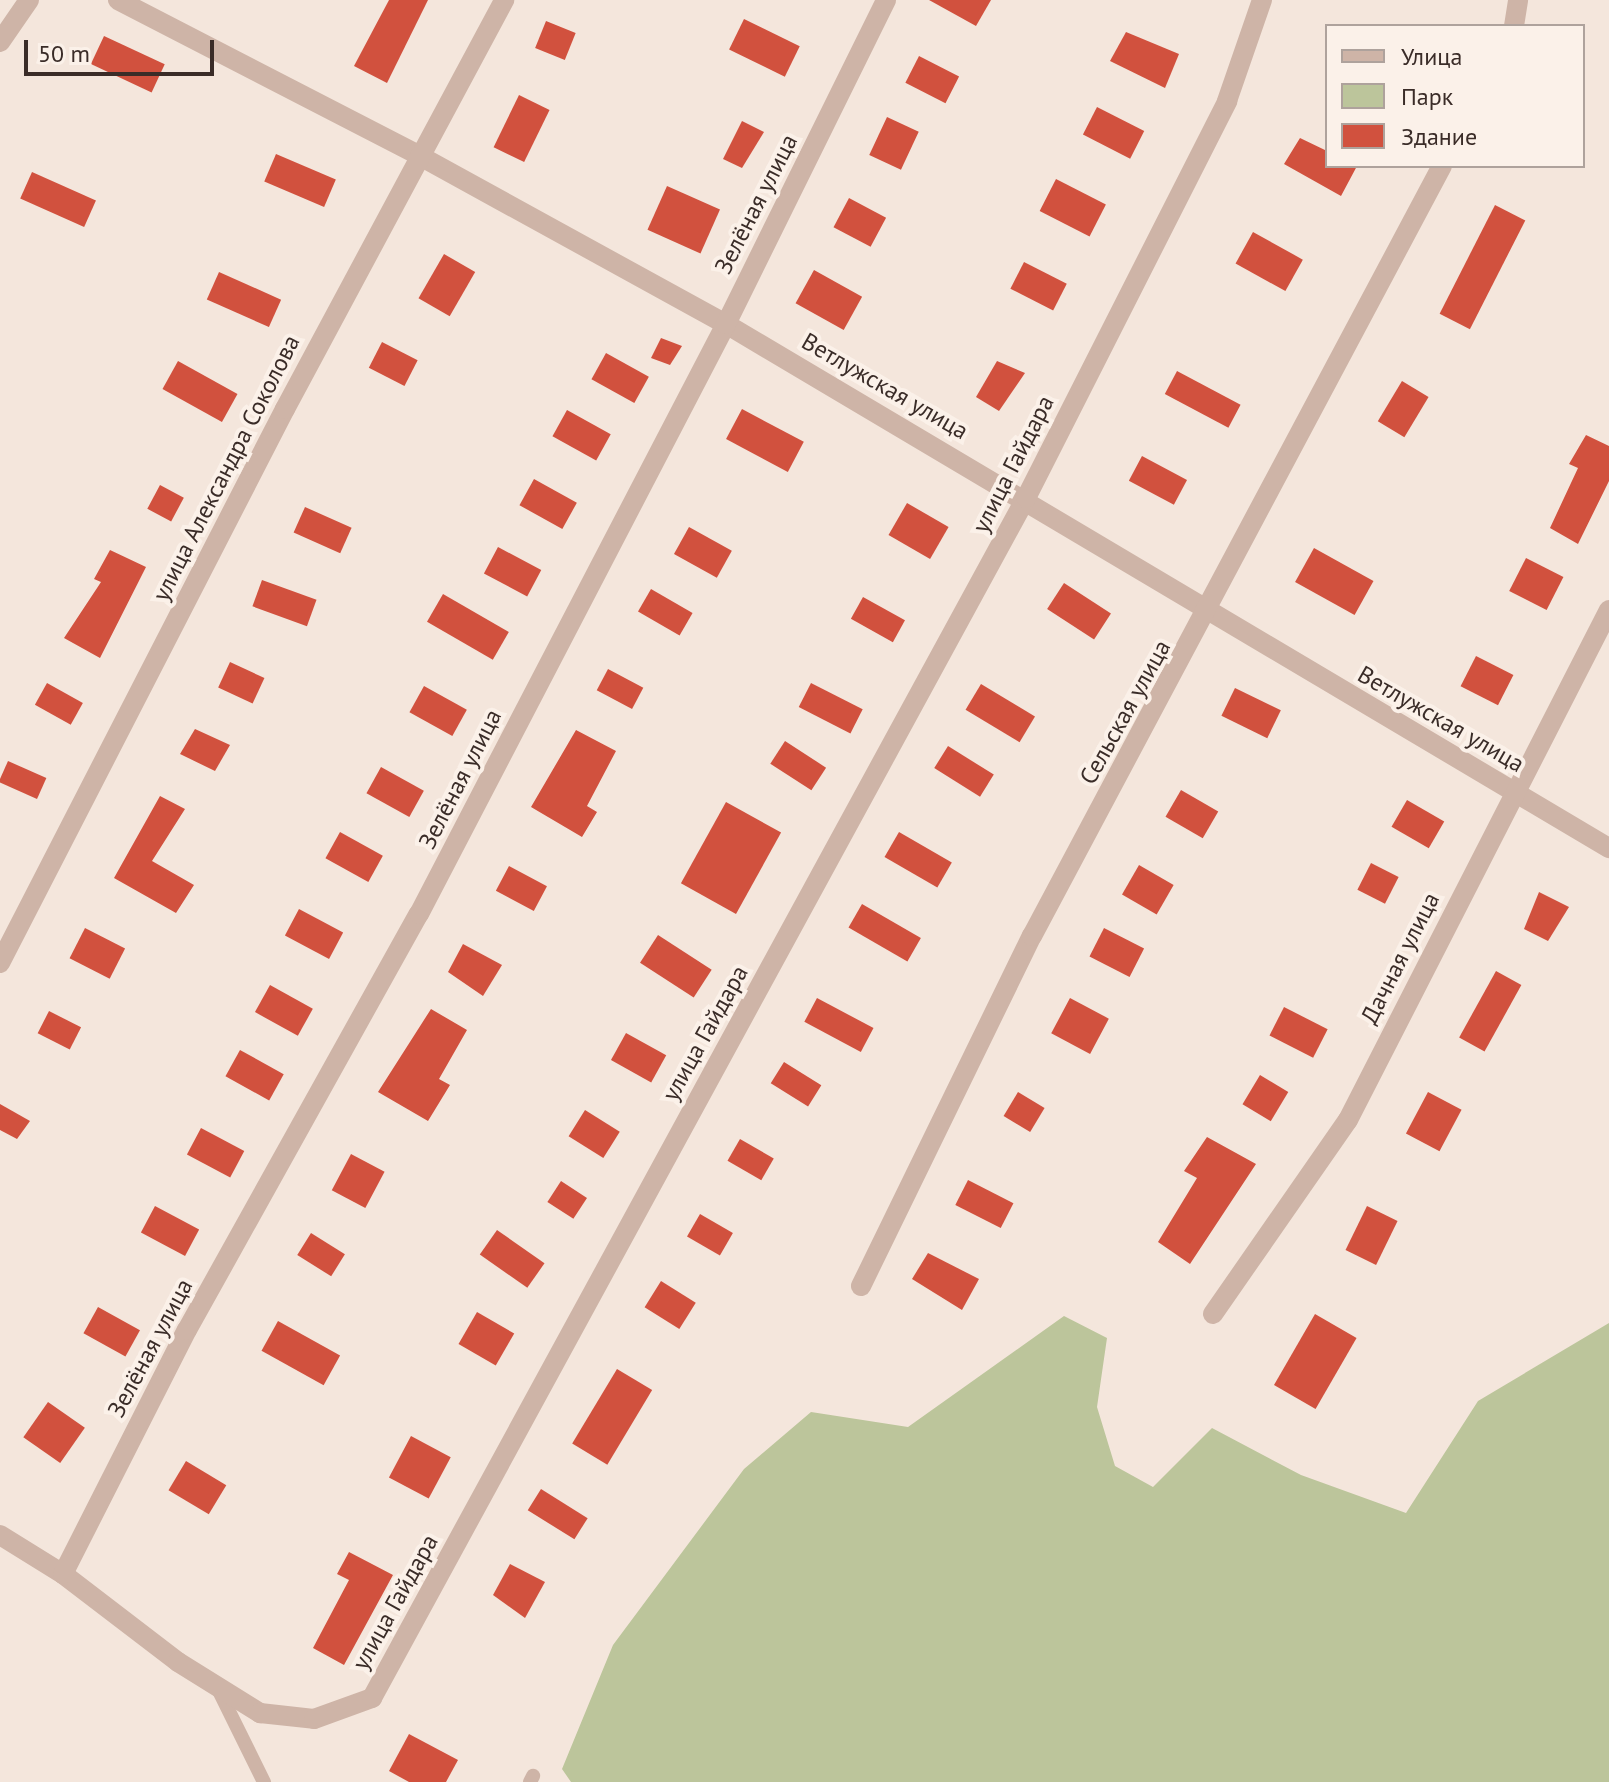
<!DOCTYPE html>
<meta charset="utf-8">
<style>
body{margin:0}
#map{position:relative;width:1609px;height:1782px;overflow:hidden;background:#f4e6dc;font-family:"PT Sans",sans-serif}
div>[style]{position:absolute}
.green>*{inset:0;background:#bcc59b}
.building>*{inset:0;background:#d1513e;transform-origin:0 0}
.service>*{height:14px;margin:-7px;padding:0 7px;transform-origin:7px;border-radius:7px;background:#ceb4a7}
.minor>*{height:20px;margin:-10px;padding:0 10px;transform-origin:10px;border-radius:10px;background:#ceb4a7}
.tertiary>*{height:20px;margin:-10px;padding:0 10px;transform-origin:10px;border-radius:10px;background:#ceb4a7}
span{translate:-50% -50%;white-space:nowrap;text-align:center;line-height:1.15;-webkit-text-stroke:8px #fbf1e9;paint-order:stroke}
.street-label{font-size:24px;color:#3a2c28}
.legend{position:absolute;left:1325px;top:24px;width:260px;height:144px;box-sizing:border-box;background:#fbf1e9;border:2px solid #aea29c;margin:0;padding:10px 14px;list-style:none;font-size:24px;color:#3a2c28}
.legend li{display:flex;align-items:center;gap:16px;height:40px}
.legend b{width:40px;border:2px solid #aea29c}
.scale{position:absolute;left:24px;top:40px;width:190px;height:36px;box-sizing:border-box;border:4px solid #3a2c28;border-top:0;padding-left:10px;font-size:24px;line-height:28px;white-space:nowrap;color:#3a2c28;-webkit-text-stroke:6px #fbf1e9;paint-order:stroke}
</style>
<div id="map">
<div class="green">
<i style="clip-path:polygon(1064px 1316px,1107px 1338px,1097px 1407px,1115px 1466px,1153px 1487px,1212px 1428px,1301px 1475px,1406px 1513px,1478px 1401px,1609px 1323px,1609px 1782px,571px 1782px,562px 1769px,613px 1645px,744px 1469px,811px 1412px,908px 1427px)"></i>
</div>
<div class="building">
<i style="clip-path:polygon(389px 0,428px 0,387px 83px,354px 66px)"></i>
<i style="clip-path:polygon(929px 0,991px 0,976px 26px)"></i>
<i style="left:744px;top:19px;width:62px;height:34px;rotate:26deg"></i>
<i style="left:546px;top:21px;width:32px;height:29px;rotate:22deg"></i>
<i style="clip-path:polygon(1126px 32px,1179px 54px,1165px 88px,1110px 61px)"></i>
<i style="left:104px;top:36px;width:67px;height:31px;rotate:25deg"></i>
<i style="left:919px;top:56px;width:45px;height:30px;rotate:27deg"></i>
<i style="left:519px;top:95px;width:34px;height:58px;rotate:26deg"></i>
<i style="left:1097px;top:107px;width:53px;height:31px;rotate:27deg"></i>
<i style="left:887px;top:117px;width:35px;height:42px;rotate:25deg"></i>
<i style="clip-path:polygon(742px 121px,764px 132px,742px 168px,723px 159px)"></i>
<i style="clip-path:polygon(1300px 138px,1327px 151px,1327px 166px,1357px 166px,1341px 196px,1284px 164px)"></i>
<i style="left:276px;top:154px;width:65px;height:30px;rotate:23deg"></i>
<i style="left:32px;top:172px;width:70px;height:29px;rotate:24deg"></i>
<i style="left:1056px;top:179px;width:56px;height:36px;rotate:27deg"></i>
<i style="left:667px;top:186px;width:58px;height:48px;rotate:24deg"></i>
<i style="left:849px;top:198px;width:42px;height:33px;rotate:28deg"></i>
<i style="left:1495px;top:205px;width:34px;height:122px;rotate:27deg"></i>
<i style="left:1253px;top:232px;width:57px;height:36px;rotate:29deg"></i>
<i style="left:444px;top:254px;width:36px;height:51px;rotate:30deg"></i>
<i style="left:1024px;top:262px;width:48px;height:30px;rotate:27deg"></i>
<i style="left:814px;top:270px;width:55px;height:38px;rotate:29deg"></i>
<i style="left:219px;top:272px;width:68px;height:30px;rotate:24deg"></i>
<i style="clip-path:polygon(661px 338px,682px 346px,670px 365px,651px 358px)"></i>
<i style="left:382px;top:342px;width:40px;height:29px;rotate:27deg"></i>
<i style="left:606px;top:353px;width:49px;height:30px;rotate:29deg"></i>
<i style="left:178px;top:361px;width:68px;height:32px;rotate:29deg"></i>
<i style="clip-path:polygon(997px 361px,1025px 373px,999px 411px,976px 397px)"></i>
<i style="left:1177px;top:371px;width:72px;height:26px;rotate:28deg"></i>
<i style="left:1402px;top:381px;width:31px;height:47px;rotate:31deg"></i>
<i style="left:742px;top:409px;width:70px;height:34px;rotate:28deg"></i>
<i style="left:567px;top:410px;width:50px;height:30px;rotate:29deg"></i>
<i style="clip-path:polygon(1586px 435px,1609px 446px,1609px 481px,1578px 544px,1550px 528px,1578px 468px,1569px 464px)"></i>
<i style="left:1142px;top:456px;width:51px;height:28px;rotate:28deg"></i>
<i style="left:534px;top:479px;width:49px;height:30px;rotate:29deg"></i>
<i style="left:160px;top:485px;width:27px;height:27px;rotate:28deg"></i>
<i style="left:907px;top:503px;width:48px;height:37px;rotate:30deg"></i>
<i style="left:305px;top:507px;width:51px;height:28px;rotate:24deg"></i>
<i style="left:689px;top:527px;width:49px;height:31px;rotate:29deg"></i>
<i style="left:498px;top:547px;width:49px;height:30px;rotate:28deg"></i>
<i style="left:1314px;top:548px;width:68px;height:39px;rotate:29deg"></i>
<i style="clip-path:polygon(110px 550px,146px 567px,100px 658px,64px 638px,101px 582px,94px 579px)"></i>
<i style="left:1526px;top:558px;width:42px;height:37px;rotate:27deg"></i>
<i style="left:262px;top:580px;width:58px;height:28px;rotate:20deg"></i>
<i style="left:1064px;top:583px;width:56px;height:31px;rotate:33deg"></i>
<i style="left:651px;top:589px;width:48px;height:26px;rotate:30deg"></i>
<i style="left:443px;top:594px;width:76px;height:32px;rotate:30deg"></i>
<i style="left:863px;top:597px;width:48px;height:25px;rotate:29deg"></i>
<i style="left:1476px;top:656px;width:42px;height:34px;rotate:27deg"></i>
<i style="left:230px;top:662px;width:38px;height:28px;rotate:25deg"></i>
<i style="left:608px;top:669px;width:40px;height:24px;rotate:28deg"></i>
<i style="left:47px;top:683px;width:41px;height:25px;rotate:29deg"></i>
<i style="left:811px;top:683px;width:58px;height:27px;rotate:27deg"></i>
<i style="left:981px;top:684px;width:63px;height:30px;rotate:31deg"></i>
<i style="left:424px;top:686px;width:49px;height:30px;rotate:29deg"></i>
<i style="left:1235px;top:688px;width:51px;height:31px;rotate:26deg"></i>
<i style="clip-path:polygon(195px 729px,230px 745px,215px 771px,180px 754px)"></i>
<i style="clip-path:polygon(576px 730px,616px 751px,587px 806px,597px 812px,582px 837px,531px 807px)"></i>
<i style="left:785px;top:741px;width:49px;height:27px;rotate:33deg"></i>
<i style="left:948px;top:746px;width:54px;height:26px;rotate:32deg"></i>
<i style="left:8px;top:761px;width:42px;height:23px;rotate:24deg"></i>
<i style="left:381px;top:767px;width:49px;height:30px;rotate:29deg"></i>
<i style="left:1181px;top:790px;width:43px;height:31px;rotate:30deg"></i>
<i style="clip-path:polygon(160px 796px,185px 809px,152px 861px,194px 885px,176px 913px,114px 878px)"></i>
<i style="left:1407px;top:800px;width:43px;height:31px;rotate:30deg"></i>
<i style="left:726px;top:802px;width:63px;height:93px;rotate:29deg"></i>
<i style="left:340px;top:832px;width:49px;height:30px;rotate:29deg"></i>
<i style="left:899px;top:832px;width:61px;height:29px;rotate:30deg"></i>
<i style="left:1371px;top:863px;width:31px;height:30px;rotate:27deg"></i>
<i style="left:1139px;top:865px;width:40px;height:34px;rotate:30deg"></i>
<i style="left:509px;top:866px;width:43px;height:28px;rotate:28deg"></i>
<i style="clip-path:polygon(1539px 892px,1569px 907px,1548px 941px,1524px 929px)"></i>
<i style="left:862px;top:904px;width:68px;height:27px;rotate:30deg"></i>
<i style="left:299px;top:909px;width:50px;height:30px;rotate:28deg"></i>
<i style="left:85px;top:928px;width:45px;height:34px;rotate:27deg"></i>
<i style="left:1104px;top:928px;width:45px;height:32px;rotate:27deg"></i>
<i style="left:658px;top:935px;width:64px;height:33px;rotate:33deg"></i>
<i style="clip-path:polygon(463px 944px,502px 965px,483px 996px,448px 972px)"></i>
<i style="left:1496px;top:971px;width:29px;height:76px;rotate:29deg"></i>
<i style="left:270px;top:985px;width:49px;height:31px;rotate:29deg"></i>
<i style="left:817px;top:998px;width:64px;height:27px;rotate:28deg"></i>
<i style="left:1070px;top:998px;width:44px;height:40px;rotate:28deg"></i>
<i style="left:1284px;top:1007px;width:49px;height:32px;rotate:27deg"></i>
<i style="clip-path:polygon(431px 1009px,467px 1030px,439px 1079px,450px 1085px,428px 1121px,378px 1092px)"></i>
<i style="left:49px;top:1011px;width:36px;height:25px;rotate:27deg"></i>
<i style="left:626px;top:1033px;width:46px;height:31px;rotate:29deg"></i>
<i style="left:240px;top:1050px;width:50px;height:30px;rotate:29deg"></i>
<i style="left:784px;top:1062px;width:44px;height:25px;rotate:32deg"></i>
<i style="left:1260px;top:1075px;width:33px;height:34px;rotate:31deg"></i>
<i style="left:1018px;top:1092px;width:31px;height:28px;rotate:31deg"></i>
<i style="left:1428px;top:1092px;width:38px;height:47px;rotate:28deg"></i>
<i style="clip-path:polygon(0 1104px,30px 1121px,17px 1139px,0 1130px)"></i>
<i style="left:585px;top:1110px;width:41px;height:31px;rotate:32deg"></i>
<i style="left:201px;top:1128px;width:49px;height:30px;rotate:28deg"></i>
<i style="clip-path:polygon(1207px 1137px,1256px 1164px,1190px 1264px,1158px 1242px,1197px 1178px,1184px 1171px)"></i>
<i style="left:740px;top:1139px;width:39px;height:25px;rotate:30deg"></i>
<i style="left:351px;top:1154px;width:38px;height:41px;rotate:28deg"></i>
<i style="left:968px;top:1180px;width:51px;height:28px;rotate:27deg"></i>
<i style="left:561px;top:1181px;width:31px;height:25px;rotate:33deg"></i>
<i style="left:155px;top:1206px;width:50px;height:30px;rotate:28deg"></i>
<i style="left:1367px;top:1206px;width:34px;height:49px;rotate:26deg"></i>
<i style="left:700px;top:1214px;width:38px;height:26px;rotate:30deg"></i>
<i style="left:497px;top:1230px;width:58px;height:30px;rotate:35deg"></i>
<i style="left:311px;top:1233px;width:40px;height:26px;rotate:32deg"></i>
<i style="clip-path:polygon(928px 1253px,979px 1279px,962px 1310px,912px 1279px)"></i>
<i style="left:661px;top:1281px;width:41px;height:31px;rotate:32deg"></i>
<i style="left:98px;top:1307px;width:48px;height:30px;rotate:29deg"></i>
<i style="left:477px;top:1312px;width:43px;height:37px;rotate:30deg"></i>
<i style="left:1315px;top:1314px;width:48px;height:82px;rotate:30deg"></i>
<i style="left:278px;top:1321px;width:71px;height:34px;rotate:29deg"></i>
<i style="left:617px;top:1369px;width:41px;height:87px;rotate:31deg"></i>
<i style="left:48px;top:1402px;width:45px;height:43px;rotate:35deg"></i>
<i style="left:411px;top:1436px;width:45px;height:47px;rotate:28deg"></i>
<i style="left:186px;top:1461px;width:47px;height:34px;rotate:31deg"></i>
<i style="left:541px;top:1489px;width:55px;height:25px;rotate:32deg"></i>
<i style="clip-path:polygon(349px 1552px,393px 1575px,344px 1665px,313px 1648px,349px 1580px,337px 1574px)"></i>
<i style="clip-path:polygon(510px 1564px,545px 1582px,525px 1618px,493px 1595px)"></i>
<i style="clip-path:polygon(409px 1734px,458px 1760px,446px 1782px,409px 1782px,389px 1771px)"></i>
</div>
<div class="service">
<i style="left:218px;top:1689px;width:104px;rotate:63.7deg"></i>
<i style="left:530px;top:1782px;width:7px;rotate:-63deg"></i>
</div>
<div class="minor">
<i style="left:118px;top:0;width:340px;rotate:27.3deg"></i>
<i style="left:420px;top:156px;width:349px;rotate:28.8deg"></i>
<i style="left:726px;top:324px;width:1027px;rotate:30.69deg"></i>
<i style="left:1514px;top:26px;width:26px;rotate:-81deg"></i>
<i style="left:0;top:963px;width:623px;rotate:-62.78deg"></i>
<i style="left:285px;top:409px;width:464px;rotate:-61.8deg"></i>
<i style="left:861px;top:1286px;width:390px;rotate:-64deg"></i>
<i style="left:1032px;top:936px;width:872px;rotate:-61.97deg"></i>
<i style="left:1213px;top:1314px;width:236px;rotate:-55.2deg"></i>
<i style="left:1348px;top:1120px;width:573px;rotate:-62.9deg"></i>
<i style="left:0;top:1535px;width:74px;rotate:31.8deg"></i>
<i style="left:63px;top:1574px;width:145px;rotate:37.4deg"></i>
<i style="left:178px;top:1662px;width:97px;rotate:31.9deg"></i>
<i style="left:260px;top:1713px;width:54px;rotate:6.3deg"></i>
<i style="left:314px;top:1719px;width:62px;rotate:-19.9deg"></i>
<i style="left:372px;top:1698px;width:1367px;rotate:-61.41deg"></i>
<i style="left:1026px;top:498px;width:445px;rotate:-63.1deg"></i>
<i style="left:1227px;top:101px;width:107px;rotate:-70.9deg"></i>
<i style="left:63px;top:1574px;width:274px;rotate:-63.1deg"></i>
<i style="left:187px;top:1330px;width:476px;rotate:-60.9deg"></i>
<i style="left:419px;top:914px;width:665px;rotate:-62.51deg"></i>
<i style="left:726px;top:324px;width:361px;rotate:-63.7deg"></i>
</div>
<div class="tertiary">
<i style="left:0;top:42px;width:51px;rotate:-55.4deg"></i>
</div>
<div class="street-label">
<span style="left:756px;top:204px;rotate:-63deg">Зелёная улица</span>
<span style="left:885px;top:386px;rotate:30deg">Ветлужская улица</span>
<span style="left:1013px;top:464px;rotate:-63deg">улица Гайдара</span>
<span style="left:226px;top:468px;rotate:-63deg">улица Александра Соколова</span>
<span style="left:1125px;top:712px;rotate:-61deg">Сельская улица</span>
<span style="left:1441px;top:719px;rotate:30deg">Ветлужская улица</span>
<span style="left:460px;top:779px;rotate:-63deg">Зелёная улица</span>
<span style="left:1400px;top:958px;rotate:-63deg">Дачная улица</span>
<span style="left:705px;top:1033px;rotate:-61deg">улица Гайдара</span>
<span style="left:150px;top:1348px;rotate:-62deg">Зелёная улица</span>
<span style="left:395px;top:1602px;rotate:-61deg">улица Гайдара</span>
</div>
<ul class="legend">
<li><b style="height:10px;background:#ceb4a7"></b>Улица</li>
<li><b style="height:22px;background:#bcc59b"></b>Парк</li>
<li><b style="height:22px;background:#d1513e"></b>Здание</li>
</ul>
<div class="scale">50 m</div>
</div>
